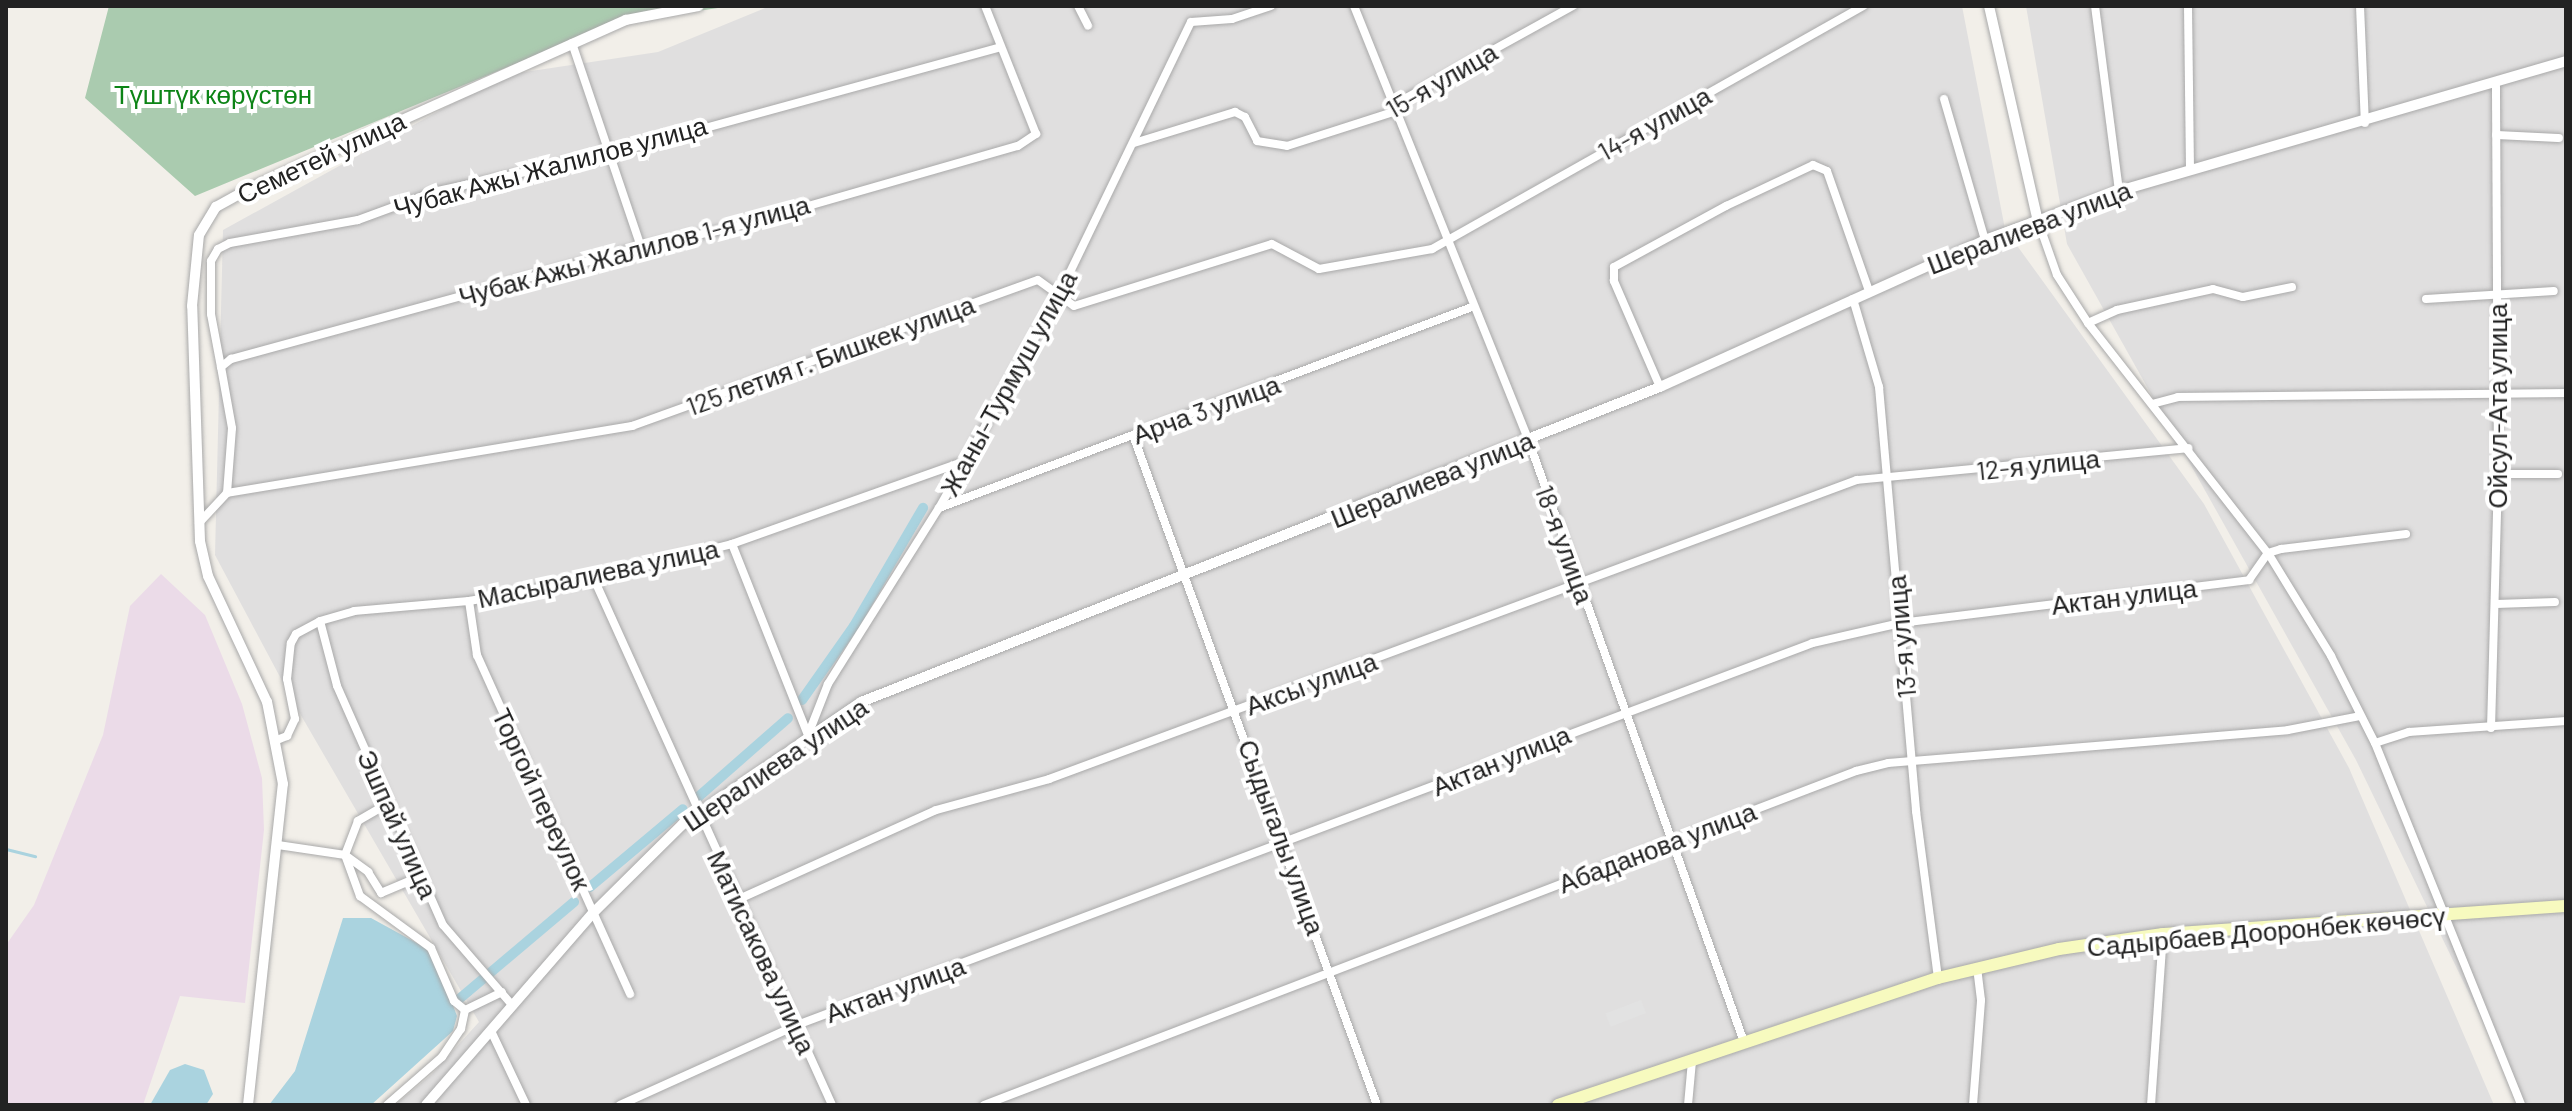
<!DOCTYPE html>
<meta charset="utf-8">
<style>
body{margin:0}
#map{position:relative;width:2572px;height:1111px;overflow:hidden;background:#f2efe9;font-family:Barlow,sans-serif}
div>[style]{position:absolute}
.residential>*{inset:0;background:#e0dfdf}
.industrial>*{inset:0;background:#ebdbe8}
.cemetery>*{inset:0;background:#aacbaf}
.parking>*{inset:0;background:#e2e2e2;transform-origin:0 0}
.water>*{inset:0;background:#aad3df}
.stream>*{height:3px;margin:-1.5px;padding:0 1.5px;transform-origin:1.5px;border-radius:1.5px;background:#aad3df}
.canal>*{height:10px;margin:-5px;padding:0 5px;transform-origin:5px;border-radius:5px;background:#aad3df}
.roads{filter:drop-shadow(0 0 2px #a9a9a9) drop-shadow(0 0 2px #a9a9a9)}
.minor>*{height:8px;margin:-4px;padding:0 4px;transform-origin:4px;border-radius:4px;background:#fff}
.tertiary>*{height:10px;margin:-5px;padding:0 5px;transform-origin:5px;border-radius:5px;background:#fff}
.secondary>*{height:12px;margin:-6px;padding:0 6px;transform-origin:6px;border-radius:6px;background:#f7fabf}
span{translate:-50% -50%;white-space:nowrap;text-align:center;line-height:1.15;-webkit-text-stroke:8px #fff;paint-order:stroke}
.street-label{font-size:26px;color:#222}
.park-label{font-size:26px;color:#0c8416}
.frame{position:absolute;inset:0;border:8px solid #222;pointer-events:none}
</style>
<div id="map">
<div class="residential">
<i style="clip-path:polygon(770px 6px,1962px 6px,2005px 229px,2204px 504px,2349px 768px,2494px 1105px,395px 1105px,431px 1075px,479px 1022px,295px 705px,215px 555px,223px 230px,504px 75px,658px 52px)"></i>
<i style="clip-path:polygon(2026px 6px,2566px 6px,2566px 1105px,2523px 1105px,2356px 760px,2067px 244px)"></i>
</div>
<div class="industrial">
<i style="clip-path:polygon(161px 574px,205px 615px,242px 704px,262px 778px,264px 830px,245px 1003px,180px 996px,143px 1105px,6px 1105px,6px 945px,34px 905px,103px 735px,130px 606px)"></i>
</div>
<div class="cemetery">
<i style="clip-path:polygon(109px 6px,731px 6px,612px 24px,195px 196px,85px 98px)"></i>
</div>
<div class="parking">
<i style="left:1641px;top:1000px;width:14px;height:38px;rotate:69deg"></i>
</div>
<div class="water">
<i style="clip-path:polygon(343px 918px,371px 918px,424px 947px,436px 961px,457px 1016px,453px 1031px,371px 1105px,269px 1105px,295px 1071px)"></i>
<i style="clip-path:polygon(185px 1064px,204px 1070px,213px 1094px,206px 1105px,150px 1105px,170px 1070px)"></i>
</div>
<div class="stream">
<i style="left:6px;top:849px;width:30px;rotate:14deg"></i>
</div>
<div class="canal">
<i style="left:802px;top:700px;width:90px;rotate:-54.9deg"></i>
<i style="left:854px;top:626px;width:137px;rotate:-59.7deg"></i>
<i style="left:697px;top:798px;width:121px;rotate:-41.3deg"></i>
<i style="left:590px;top:887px;width:121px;rotate:-40deg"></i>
<i style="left:458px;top:1000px;width:152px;rotate:-40.2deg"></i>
</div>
<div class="roads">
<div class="minor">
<i style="left:1078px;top:6px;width:22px;rotate:63deg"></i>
<i style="left:1354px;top:6px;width:467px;rotate:68.1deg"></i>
<i style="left:1528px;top:439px;width:641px;rotate:70.29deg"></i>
<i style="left:2095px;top:6px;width:187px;rotate:82.6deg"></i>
<i style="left:2188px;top:6px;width:164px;rotate:89.3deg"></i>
<i style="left:2360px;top:6px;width:117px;rotate:87.6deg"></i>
<i style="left:572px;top:43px;width:215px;rotate:71.3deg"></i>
<i style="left:1944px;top:99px;width:147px;rotate:73.8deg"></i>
<i style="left:2496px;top:135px;width:63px;rotate:2.7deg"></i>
<i style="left:1134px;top:143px;width:106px;rotate:-17.1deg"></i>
<i style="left:1235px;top:112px;width:11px;rotate:27deg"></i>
<i style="left:1245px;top:117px;width:27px;rotate:63deg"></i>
<i style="left:1257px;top:141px;width:30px;rotate:9deg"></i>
<i style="left:1287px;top:146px;width:111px;rotate:-17.8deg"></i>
<i style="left:1393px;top:112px;width:19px;rotate:-47deg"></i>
<i style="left:1406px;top:98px;width:191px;rotate:-28.9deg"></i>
<i style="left:2038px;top:221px;width:57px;rotate:70.6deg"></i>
<i style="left:2057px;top:275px;width:57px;rotate:57.1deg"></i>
<i style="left:2088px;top:323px;width:292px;rotate:52deg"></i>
<i style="left:2268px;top:553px;width:121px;rotate:58.5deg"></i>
<i style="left:2331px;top:656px;width:97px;rotate:63.2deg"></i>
<i style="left:2375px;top:743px;width:390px;rotate:68deg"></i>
<i style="left:1853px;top:299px;width:92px;rotate:73.5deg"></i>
<i style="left:1879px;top:387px;width:426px;rotate:85deg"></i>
<i style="left:1916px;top:811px;width:168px;rotate:82.5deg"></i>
<i style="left:2426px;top:299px;width:128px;rotate:-3.6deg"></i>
<i style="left:2088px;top:323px;width:32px;rotate:-24deg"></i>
<i style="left:2117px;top:310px;width:98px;rotate:-12.3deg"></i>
<i style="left:2213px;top:289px;width:31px;rotate:15deg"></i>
<i style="left:2243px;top:297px;width:50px;rotate:-11.5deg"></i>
<i style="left:221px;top:367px;width:54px;rotate:-100.7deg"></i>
<i style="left:211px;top:314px;width:53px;rotate:-90deg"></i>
<i style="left:211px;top:261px;width:14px;rotate:-60deg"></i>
<i style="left:218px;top:249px;width:13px;rotate:-27deg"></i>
<i style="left:230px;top:243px;width:130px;rotate:-10.2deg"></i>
<i style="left:358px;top:220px;width:84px;rotate:-20.2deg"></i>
<i style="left:437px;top:191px;width:177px;rotate:-12.1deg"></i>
<i style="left:610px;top:154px;width:404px;rotate:-15.3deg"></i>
<i style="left:1660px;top:387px;width:116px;rotate:-113.5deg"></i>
<i style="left:1614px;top:281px;width:14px;rotate:-90deg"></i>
<i style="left:1614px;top:267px;width:128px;rotate:-28.6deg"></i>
<i style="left:1726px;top:206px;width:96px;rotate:-25.2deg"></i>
<i style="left:1813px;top:165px;width:15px;rotate:23deg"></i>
<i style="left:1827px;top:171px;width:127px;rotate:70.7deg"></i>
<i style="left:2152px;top:404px;width:27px;rotate:-15deg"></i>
<i style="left:2178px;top:397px;width:388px;rotate:-0.6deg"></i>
<i style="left:1133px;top:435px;width:713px;rotate:69.99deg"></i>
<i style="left:2498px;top:474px;width:60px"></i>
<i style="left:227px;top:493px;width:65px;rotate:-85.6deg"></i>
<i style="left:232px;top:428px;width:62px;rotate:-100.2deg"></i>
<i style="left:221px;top:367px;width:13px;rotate:-39deg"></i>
<i style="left:231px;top:359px;width:425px;rotate:-15.3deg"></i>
<i style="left:641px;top:247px;width:96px;rotate:-12deg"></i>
<i style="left:735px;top:227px;width:294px;rotate:-16deg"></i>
<i style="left:1018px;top:146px;width:22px;rotate:-34deg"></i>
<i style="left:1036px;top:134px;width:138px;rotate:-111.7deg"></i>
<i style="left:939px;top:508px;width:570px;rotate:-20.66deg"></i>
<i style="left:199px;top:523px;width:41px;rotate:-47deg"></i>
<i style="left:227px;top:493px;width:411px;rotate:-9.4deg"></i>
<i style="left:632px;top:426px;width:431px;rotate:-19.8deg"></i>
<i style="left:1038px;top:280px;width:44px;rotate:35.8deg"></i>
<i style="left:1074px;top:306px;width:207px;rotate:-17.4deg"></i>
<i style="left:1272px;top:244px;width:53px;rotate:28deg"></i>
<i style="left:1319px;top:269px;width:115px;rotate:-10deg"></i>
<i style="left:1432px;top:249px;width:495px;rotate:-29.4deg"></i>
<i style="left:732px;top:544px;width:206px;rotate:68.3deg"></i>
<i style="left:594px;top:579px;width:577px;rotate:65.65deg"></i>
<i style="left:469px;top:601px;width:55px;rotate:81.6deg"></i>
<i style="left:477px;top:655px;width:372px;rotate:65.7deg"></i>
<i style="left:2496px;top:604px;width:59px;rotate:-1.9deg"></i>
<i style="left:320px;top:621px;width:67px;rotate:75.3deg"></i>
<i style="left:337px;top:686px;width:261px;rotate:66.1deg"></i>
<i style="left:443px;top:925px;width:107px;rotate:49.2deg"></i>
<i style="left:2491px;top:728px;width:254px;rotate:-88.4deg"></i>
<i style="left:2498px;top:474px;width:390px;rotate:-90.3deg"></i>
<i style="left:808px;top:735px;width:55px;rotate:-68.6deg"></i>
<i style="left:828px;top:684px;width:208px;rotate:-57.8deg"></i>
<i style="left:939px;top:508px;width:244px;rotate:-60.6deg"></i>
<i style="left:1059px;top:295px;width:303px;rotate:-64.2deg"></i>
<i style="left:1191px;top:22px;width:41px;rotate:-4.2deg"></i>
<i style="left:1232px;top:19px;width:41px;rotate:-18.4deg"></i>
<i style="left:277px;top:740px;width:11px;rotate:-22deg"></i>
<i style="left:287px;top:736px;width:19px;rotate:-65deg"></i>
<i style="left:295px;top:719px;width:41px;rotate:-101.3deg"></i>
<i style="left:287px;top:679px;width:36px;rotate:-84deg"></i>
<i style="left:291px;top:643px;width:10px;rotate:-61deg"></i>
<i style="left:296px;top:634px;width:27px;rotate:-28deg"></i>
<i style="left:320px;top:621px;width:35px;rotate:-16deg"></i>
<i style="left:354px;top:611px;width:115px;rotate:-5deg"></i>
<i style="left:469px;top:601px;width:127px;rotate:-10deg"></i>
<i style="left:594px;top:579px;width:142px;rotate:-14.2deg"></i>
<i style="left:732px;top:544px;width:242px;rotate:-19.6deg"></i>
<i style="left:2375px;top:743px;width:36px;rotate:-18deg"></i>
<i style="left:2409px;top:732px;width:157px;rotate:-4deg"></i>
<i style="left:390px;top:811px;width:9px;rotate:-153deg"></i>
<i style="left:382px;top:807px;width:28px;rotate:150deg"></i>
<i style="left:358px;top:821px;width:36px;rotate:111deg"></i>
<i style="left:345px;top:855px;width:29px;rotate:36deg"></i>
<i style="left:368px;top:872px;width:25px;rotate:58deg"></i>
<i style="left:381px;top:893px;width:43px;rotate:-23deg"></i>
<i style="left:278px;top:845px;width:68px;rotate:8.5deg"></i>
<i style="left:345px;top:855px;width:44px;rotate:69.9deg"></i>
<i style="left:360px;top:896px;width:88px;rotate:36.2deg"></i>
<i style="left:431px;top:948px;width:58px;rotate:66.5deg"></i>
<i style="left:454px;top:1001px;width:14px;rotate:39deg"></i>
<i style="left:739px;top:899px;width:216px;rotate:-24.3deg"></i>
<i style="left:936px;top:810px;width:117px;rotate:-15.3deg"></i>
<i style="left:1049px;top:779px;width:862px;rotate:-20.31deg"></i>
<i style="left:1857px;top:480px;width:333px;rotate:-5.5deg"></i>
<i style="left:492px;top:1033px;width:80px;rotate:64.7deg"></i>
<i style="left:387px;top:1105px;width:73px;rotate:-41.1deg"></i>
<i style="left:442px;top:1057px;width:34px;rotate:-56deg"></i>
<i style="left:461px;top:1029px;width:19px;rotate:-78deg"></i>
<i style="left:465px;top:1010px;width:41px;rotate:-25.9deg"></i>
<i style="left:620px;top:1105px;width:194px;rotate:-24.3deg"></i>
<i style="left:797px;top:1025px;width:1085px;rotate:-20.61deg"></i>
<i style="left:1813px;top:643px;width:89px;rotate:-12.9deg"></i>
<i style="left:1900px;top:623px;width:352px;rotate:-7deg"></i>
<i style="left:2249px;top:580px;width:33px;rotate:-55deg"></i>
<i style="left:2268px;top:553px;width:14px;rotate:-17deg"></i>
<i style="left:2281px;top:549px;width:126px;rotate:-6.8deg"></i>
<i style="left:984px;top:1105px;width:934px;rotate:-20.96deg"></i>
<i style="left:1856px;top:771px;width:33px;rotate:-14deg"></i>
<i style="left:1888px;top:763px;width:401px;rotate:-4.7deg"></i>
<i style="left:2288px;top:730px;width:73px;rotate:-11deg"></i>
<i style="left:1688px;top:1105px;width:44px;rotate:-84.8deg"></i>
<i style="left:1973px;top:1105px;width:105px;rotate:-85.6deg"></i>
<i style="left:1981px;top:1000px;width:33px;rotate:-97deg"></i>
<i style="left:2151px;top:1105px;width:171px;rotate:-86deg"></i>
</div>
<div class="tertiary">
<i style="left:1989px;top:6px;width:221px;rotate:77.2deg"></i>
<i style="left:248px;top:1105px;width:323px;rotate:-83.8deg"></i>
<i style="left:283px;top:784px;width:84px;rotate:-101deg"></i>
<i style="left:267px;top:702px;width:139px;rotate:-115.1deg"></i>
<i style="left:208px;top:576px;width:36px;rotate:-103deg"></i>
<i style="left:200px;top:541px;width:235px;rotate:-91.9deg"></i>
<i style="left:192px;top:306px;width:71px;rotate:-84.4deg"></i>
<i style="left:199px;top:235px;width:33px;rotate:-59deg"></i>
<i style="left:216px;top:207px;width:37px;rotate:-29deg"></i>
<i style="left:248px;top:189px;width:414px;rotate:-24.1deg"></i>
<i style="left:626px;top:20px;width:74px;rotate:-10.9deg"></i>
<i style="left:426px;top:1105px;width:254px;rotate:-49deg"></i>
<i style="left:593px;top:913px;width:127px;rotate:-44.7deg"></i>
<i style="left:683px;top:824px;width:216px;rotate:-34.4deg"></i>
<i style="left:861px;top:702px;width:859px;rotate:-21.52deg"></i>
<i style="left:1660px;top:387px;width:357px;rotate:-24.3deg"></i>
<i style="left:1985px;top:240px;width:143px;rotate:-20.1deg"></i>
<i style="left:2119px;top:191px;width:466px;rotate:-16.2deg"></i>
</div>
<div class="secondary">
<i style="left:1558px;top:1105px;width:401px;rotate:-18.5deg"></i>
<i style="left:1938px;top:978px;width:124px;rotate:-13.5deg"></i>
<i style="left:2059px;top:949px;width:105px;rotate:-8.2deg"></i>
<i style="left:2163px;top:934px;width:404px;rotate:-4deg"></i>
</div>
</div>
<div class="street-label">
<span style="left:1441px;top:80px;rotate:-30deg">15-я улица</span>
<span style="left:1654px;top:123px;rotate:-29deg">14-я улица</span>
<span style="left:321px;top:157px;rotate:-25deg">Семетей улица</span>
<span style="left:550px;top:166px;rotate:-15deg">Чубак Ажы Жалилов улица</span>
<span style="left:2029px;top:227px;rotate:-21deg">Шералиева улица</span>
<span style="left:634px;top:250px;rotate:-15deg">Чубак Ажы Жалилов 1-я улица</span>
<span style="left:830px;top:355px;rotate:-20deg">125 летия г. Бишкек улица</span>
<span style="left:1008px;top:383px;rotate:-61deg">Жаны-Турмуш улица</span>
<span style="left:2497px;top:406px;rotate:-90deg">Ойсул-Ата улица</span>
<span style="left:1206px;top:409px;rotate:-20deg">Арча 3 улица</span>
<span style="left:2038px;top:464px;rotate:-6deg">12-я улица</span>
<span style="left:1432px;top:479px;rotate:-22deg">Шералиева улица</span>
<span style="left:1565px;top:544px;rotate:70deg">18-я улица</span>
<span style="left:598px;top:573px;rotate:-12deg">Масыралиева улица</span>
<span style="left:2124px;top:596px;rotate:-7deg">Актан улица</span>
<span style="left:1901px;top:637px;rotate:-95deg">13-я улица</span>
<span style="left:1311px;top:683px;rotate:-20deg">Аксы улица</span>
<span style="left:1501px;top:760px;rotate:-22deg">Актан улица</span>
<span style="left:775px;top:764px;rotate:-34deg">Шералиева улица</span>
<span style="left:542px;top:799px;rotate:65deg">Торгой переулок</span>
<span style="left:398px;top:824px;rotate:66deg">Эшпай улица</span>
<span style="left:1282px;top:837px;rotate:70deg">Сыдыгалы улица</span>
<span style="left:1657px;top:847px;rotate:-21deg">Абаданова улица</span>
<span style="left:2266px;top:931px;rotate:-5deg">Садырбаев Дооронбек көчөсү</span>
<span style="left:762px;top:952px;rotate:65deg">Матисакова улица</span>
<span style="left:895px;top:989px;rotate:-20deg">Актан улица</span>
</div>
<div class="park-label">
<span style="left:213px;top:94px">Түштүк көрүстөн</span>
</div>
<div class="frame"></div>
</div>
